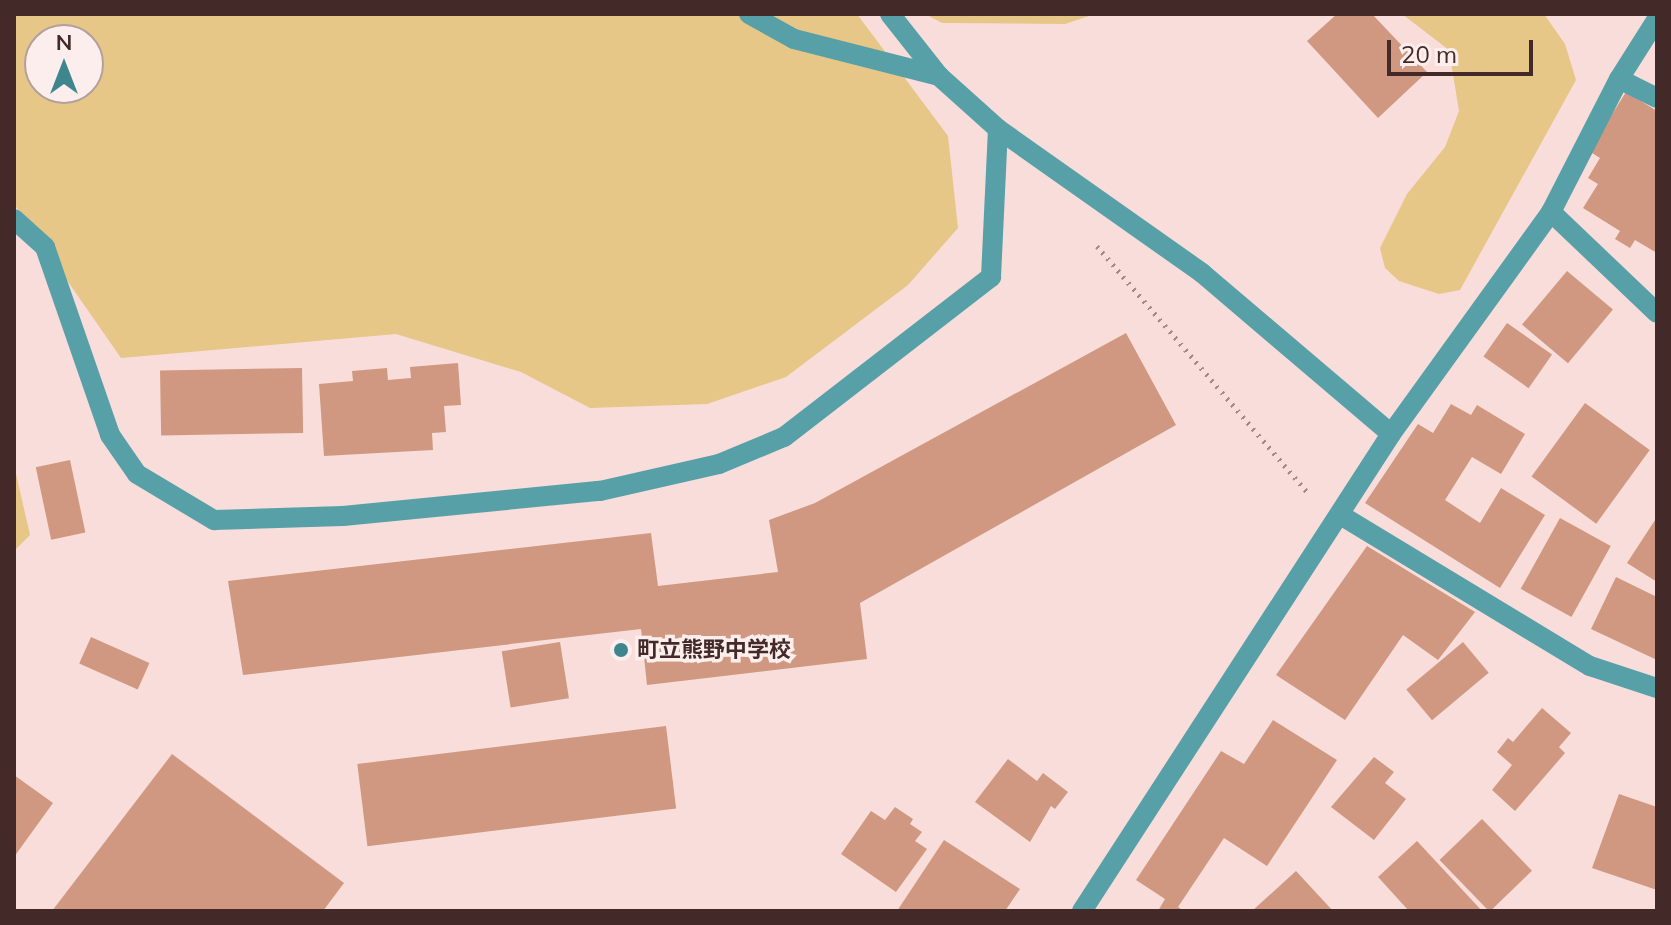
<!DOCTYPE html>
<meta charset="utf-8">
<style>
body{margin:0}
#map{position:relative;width:1671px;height:925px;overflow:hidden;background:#f8ddda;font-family:Mulish,"Noto Sans JP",sans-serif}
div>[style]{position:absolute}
.green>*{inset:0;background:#e6c787}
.building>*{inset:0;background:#d09880;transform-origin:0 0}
.path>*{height:5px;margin-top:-2.5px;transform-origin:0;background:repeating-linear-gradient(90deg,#a48a87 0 2px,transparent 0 8px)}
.service>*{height:20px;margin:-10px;padding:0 10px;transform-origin:10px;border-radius:10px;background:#58a0a8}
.minor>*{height:20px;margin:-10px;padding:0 10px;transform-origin:10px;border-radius:10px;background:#58a0a8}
.dots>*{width:22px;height:22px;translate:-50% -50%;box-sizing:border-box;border:4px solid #fceeed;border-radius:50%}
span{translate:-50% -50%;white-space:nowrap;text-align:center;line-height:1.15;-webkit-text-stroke:7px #fceeed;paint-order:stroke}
.poi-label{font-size:22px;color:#432a28;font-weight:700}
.left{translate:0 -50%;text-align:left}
.frame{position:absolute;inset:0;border:16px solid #432a28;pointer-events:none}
.north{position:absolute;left:24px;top:24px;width:80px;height:80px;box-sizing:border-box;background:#fceeed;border:2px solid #b2a09e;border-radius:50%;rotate:0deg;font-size:22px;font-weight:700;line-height:32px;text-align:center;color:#432a28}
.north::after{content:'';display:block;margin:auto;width:28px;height:36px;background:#3e858d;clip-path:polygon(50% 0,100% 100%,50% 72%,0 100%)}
.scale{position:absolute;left:1387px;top:40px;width:146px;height:36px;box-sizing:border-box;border:4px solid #432a28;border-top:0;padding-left:10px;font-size:24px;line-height:28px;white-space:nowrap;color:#432a28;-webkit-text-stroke:6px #fceeed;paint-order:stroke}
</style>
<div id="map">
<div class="green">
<i style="clip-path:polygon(evenodd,14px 14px,857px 14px,948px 136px,958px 228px,908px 285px,786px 377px,707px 404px,590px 408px,521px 372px,396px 334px,121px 358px,14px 204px,14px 14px,40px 40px,88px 40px,88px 88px,40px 88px,40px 40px)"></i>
<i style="clip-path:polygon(925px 14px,1095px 14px,1065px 24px,942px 23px)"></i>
<i style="clip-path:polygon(1402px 14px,1544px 14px,1565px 44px,1576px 80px,1460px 290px,1439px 294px,1399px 281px,1385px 268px,1380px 248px,1407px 194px,1445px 147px,1459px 111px,1449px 50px)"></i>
<i style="clip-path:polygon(14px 465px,30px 535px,14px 551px)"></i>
</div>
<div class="building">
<i style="clip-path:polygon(1337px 14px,1372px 14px,1427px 72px,1378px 118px,1307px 41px)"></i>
<i style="clip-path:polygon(1626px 92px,1657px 111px,1657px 253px,1635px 240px,1630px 248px,1615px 239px,1620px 231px,1583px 208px,1598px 184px,1588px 178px,1600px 158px,1589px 151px)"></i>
<i style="left:1567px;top:271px;width:60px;height:70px;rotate:40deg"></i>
<i style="left:1507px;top:323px;width:55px;height:41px;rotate:35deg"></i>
<i style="clip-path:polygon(1126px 333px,1176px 425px,860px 603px,867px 659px,647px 685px,641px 629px,243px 675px,228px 581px,651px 533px,658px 586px,778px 572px,769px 520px,815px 503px)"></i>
<i style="clip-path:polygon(458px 363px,461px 405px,444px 406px,446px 432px,432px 433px,433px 450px,324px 456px,319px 384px,353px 381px,352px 371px,387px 368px,388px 380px,411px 378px,410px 367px)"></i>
<i style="left:302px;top:368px;width:65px;height:142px;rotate:89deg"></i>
<i style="left:1585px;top:403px;width:80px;height:91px;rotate:36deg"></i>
<i style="clip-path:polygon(1451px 404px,1471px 415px,1477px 405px,1525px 434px,1501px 474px,1472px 457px,1445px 500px,1480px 523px,1501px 488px,1545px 515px,1500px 588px,1365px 503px,1418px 424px,1433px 433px)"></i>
<i style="left:70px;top:460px;width:74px;height:35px;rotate:78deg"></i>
<i style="clip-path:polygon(1657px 517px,1657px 582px,1627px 563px)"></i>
<i style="left:1560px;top:518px;width:58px;height:81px;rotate:29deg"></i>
<i style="clip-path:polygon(1367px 546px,1475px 612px,1438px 660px,1403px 635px,1345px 720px,1276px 675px)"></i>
<i style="clip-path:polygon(1616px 577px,1657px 597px,1657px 660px,1591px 629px)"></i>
<i style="left:91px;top:637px;width:64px;height:29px;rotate:24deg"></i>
<i style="left:560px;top:642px;width:57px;height:59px;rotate:81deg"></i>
<i style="left:1463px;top:642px;width:40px;height:74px;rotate:50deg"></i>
<i style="clip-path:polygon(1542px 708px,1571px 733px,1559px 747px,1565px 753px,1515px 811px,1492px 790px,1512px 765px,1497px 752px,1508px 738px,1513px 742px)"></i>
<i style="clip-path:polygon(1273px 720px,1337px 760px,1267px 866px,1224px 838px,1178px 907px,1184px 911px,1158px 911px,1165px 899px,1136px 880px,1221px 751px,1244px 764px)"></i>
<i style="left:666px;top:726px;width:83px;height:311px;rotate:83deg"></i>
<i style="clip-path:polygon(172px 754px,344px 883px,323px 911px,52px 911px)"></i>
<i style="clip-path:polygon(1374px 757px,1394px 772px,1385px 783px,1406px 799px,1374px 840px,1331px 807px)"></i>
<i style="clip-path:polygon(1008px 759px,1037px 781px,1043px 773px,1068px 792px,1055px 809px,1051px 806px,1030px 842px,975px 802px)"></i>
<i style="clip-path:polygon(14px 775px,53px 803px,14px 857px)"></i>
<i style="clip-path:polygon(1619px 794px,1657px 807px,1657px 890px,1592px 868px)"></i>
<i style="clip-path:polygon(895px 807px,913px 819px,910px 824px,922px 832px,915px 841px,927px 849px,896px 892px,841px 854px,871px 811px,885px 820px)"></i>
<i style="left:1482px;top:819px;width:72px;height:59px;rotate:46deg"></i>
<i style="clip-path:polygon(944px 840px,1020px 889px,1005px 911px,897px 911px)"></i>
<i style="clip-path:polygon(1417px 841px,1482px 911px,1409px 911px,1378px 877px)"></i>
<i style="clip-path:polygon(1296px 871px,1333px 911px,1252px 911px)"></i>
</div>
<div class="path">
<i style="left:1097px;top:246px;width:326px;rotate:49.5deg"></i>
</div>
<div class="service">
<i style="left:749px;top:14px;width:51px;rotate:29.1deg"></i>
<i style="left:794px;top:39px;width:150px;rotate:14.3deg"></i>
<i style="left:939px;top:76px;width:79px;rotate:41.9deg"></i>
<i style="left:890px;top:14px;width:79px;rotate:51.7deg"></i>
</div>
<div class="minor">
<i style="left:1619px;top:79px;width:42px;rotate:26.6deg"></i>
<i style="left:998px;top:129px;width:250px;rotate:35.2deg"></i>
<i style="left:1202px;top:273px;width:248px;rotate:40.4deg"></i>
<i style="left:1551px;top:212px;width:146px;rotate:43.6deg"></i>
<i style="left:14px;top:219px;width:42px;rotate:42.1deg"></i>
<i style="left:45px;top:247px;width:199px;rotate:70.9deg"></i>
<i style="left:110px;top:435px;width:47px;rotate:55.3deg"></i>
<i style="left:137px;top:474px;width:90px;rotate:30.9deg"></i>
<i style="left:214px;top:520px;width:129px;rotate:-1.8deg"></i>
<i style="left:343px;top:516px;width:258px;rotate:-5.6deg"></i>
<i style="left:600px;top:491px;width:122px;rotate:-12.8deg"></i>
<i style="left:719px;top:464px;width:70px;rotate:-22.6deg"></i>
<i style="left:784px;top:437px;width:262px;rotate:-37.7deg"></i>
<i style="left:991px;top:277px;width:148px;rotate:-87.3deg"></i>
<i style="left:1342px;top:516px;width:290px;rotate:31.2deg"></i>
<i style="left:1590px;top:666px;width:71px;rotate:18.2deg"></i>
<i style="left:1082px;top:911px;width:568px;rotate:-57.06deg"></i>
<i style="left:1391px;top:434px;width:274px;rotate:-54.2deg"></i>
<i style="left:1551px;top:212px;width:149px;rotate:-62.9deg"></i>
<i style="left:1619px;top:79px;width:71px;rotate:-57.7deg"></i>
</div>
<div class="dots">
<i style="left:621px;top:650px;background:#3e858d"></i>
</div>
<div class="poi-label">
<span class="left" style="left:637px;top:650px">町立熊野中学校</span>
</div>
<div class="frame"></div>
<div class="north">N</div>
<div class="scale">20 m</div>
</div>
